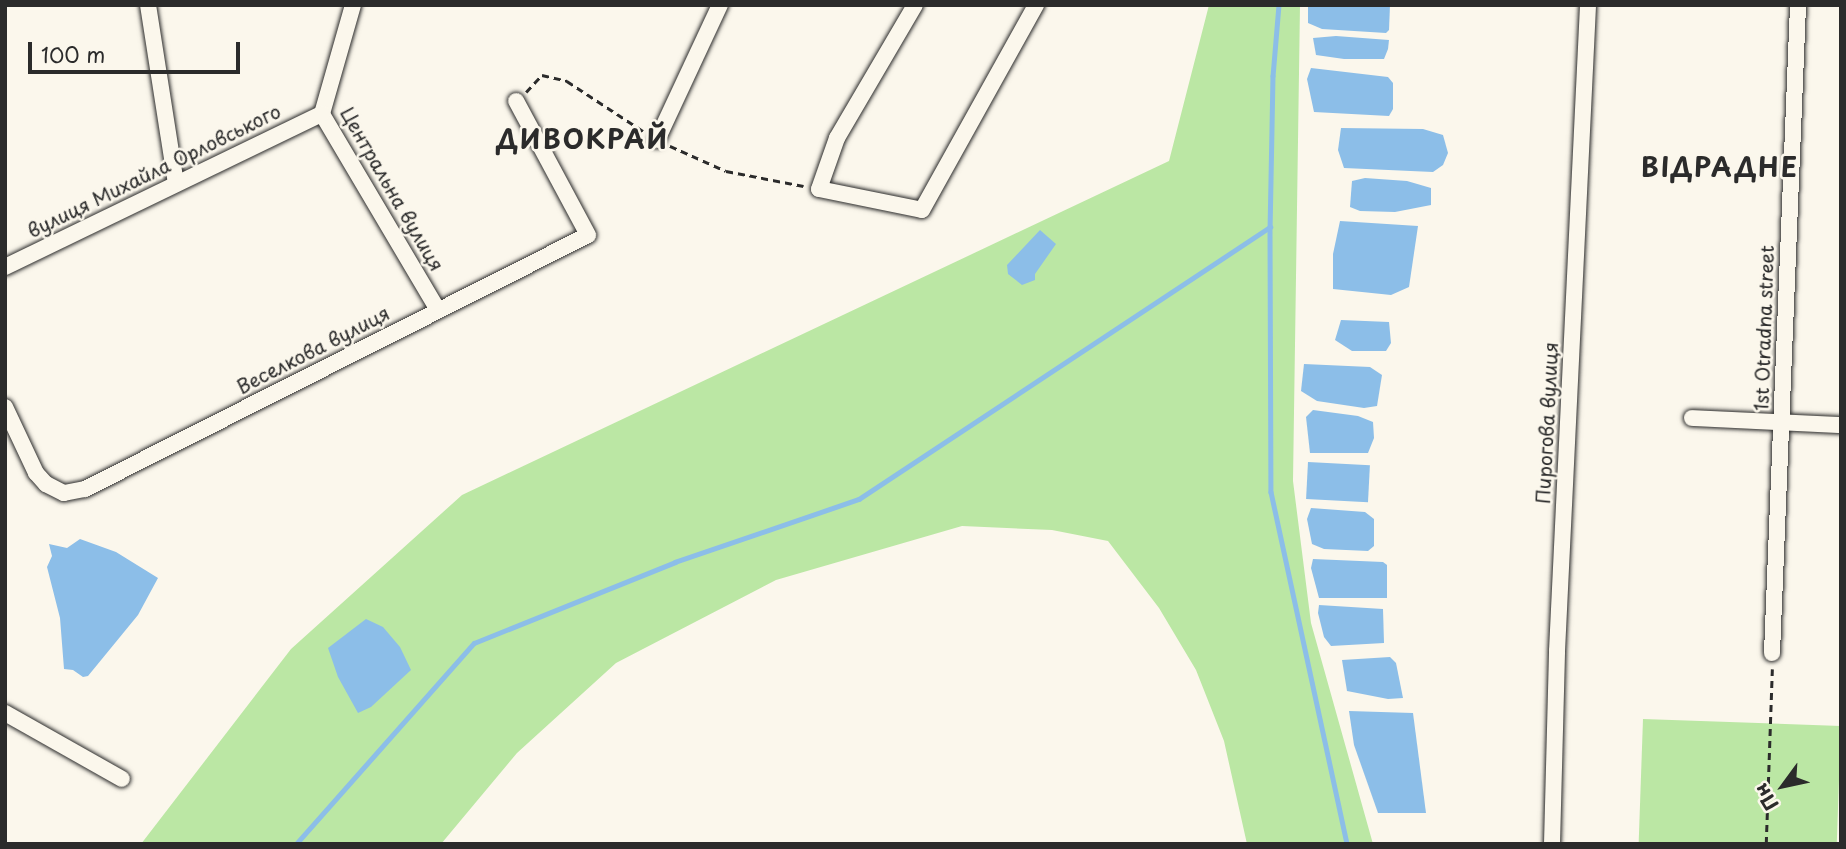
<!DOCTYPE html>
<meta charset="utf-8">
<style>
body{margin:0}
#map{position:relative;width:1846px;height:849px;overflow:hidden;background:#fbf7ec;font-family:"Playpen Sans",sans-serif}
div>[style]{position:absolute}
.green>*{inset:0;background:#bbe7a4;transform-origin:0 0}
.water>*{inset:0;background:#8cbee8;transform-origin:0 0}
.stream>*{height:4.5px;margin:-2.25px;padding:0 2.25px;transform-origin:2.25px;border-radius:2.25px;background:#8cbee8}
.path>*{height:2.5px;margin-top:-1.25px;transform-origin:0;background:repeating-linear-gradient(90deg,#2b2b2b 0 7px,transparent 0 12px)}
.roads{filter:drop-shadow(0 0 2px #2b2b2b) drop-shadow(0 0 2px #2b2b2b)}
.minor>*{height:16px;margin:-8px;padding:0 8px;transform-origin:8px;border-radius:8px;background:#fbf7ec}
span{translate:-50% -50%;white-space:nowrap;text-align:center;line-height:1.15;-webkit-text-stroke:5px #fbf7ec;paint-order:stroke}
.street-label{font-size:19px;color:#2b2b2b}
.district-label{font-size:26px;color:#2b2b2b;font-weight:700;letter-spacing:2px}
.frame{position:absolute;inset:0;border:7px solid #2b2b2b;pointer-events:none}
.north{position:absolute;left:1748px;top:751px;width:70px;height:70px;-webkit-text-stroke:5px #fbf7ec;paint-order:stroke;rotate:237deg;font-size:19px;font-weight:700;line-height:28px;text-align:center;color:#2b2b2b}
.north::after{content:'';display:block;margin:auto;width:24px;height:32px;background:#2b2b2b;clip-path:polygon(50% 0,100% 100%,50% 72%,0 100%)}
.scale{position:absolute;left:28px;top:42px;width:212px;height:32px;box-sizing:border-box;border:4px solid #2b2b2b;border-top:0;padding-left:9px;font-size:21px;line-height:24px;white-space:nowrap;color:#2b2b2b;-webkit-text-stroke:5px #fbf7ec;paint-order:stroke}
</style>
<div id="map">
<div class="green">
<i style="clip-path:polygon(1209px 5px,1300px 5px,1293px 481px,1311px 623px,1373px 844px,1247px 844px,1224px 741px,1196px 670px,1159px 608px,1108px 541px,1052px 530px,962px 526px,776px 580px,616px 663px,517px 753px,441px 844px,141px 844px,291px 649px,462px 495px,1169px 161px)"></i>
<i style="left:1643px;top:719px;width:198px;height:126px;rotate:2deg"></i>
</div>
<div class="water">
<i style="clip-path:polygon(1308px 5px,1390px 5px,1389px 30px,1386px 33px,1322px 29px,1308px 23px)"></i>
<i style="clip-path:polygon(1336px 36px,1389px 40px,1388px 49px,1384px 59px,1344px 59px,1316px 55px,1313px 38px)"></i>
<i style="clip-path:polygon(1311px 68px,1388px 77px,1393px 83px,1393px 109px,1389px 116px,1314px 112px,1307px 79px)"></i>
<i style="clip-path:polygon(1341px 128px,1423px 129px,1443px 135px,1448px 153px,1443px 165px,1433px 172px,1344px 168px,1338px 150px)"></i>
<i style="clip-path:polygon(1365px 178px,1407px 181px,1431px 188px,1431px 205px,1395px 212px,1360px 211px,1350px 207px,1352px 181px)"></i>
<i style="clip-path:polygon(1340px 221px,1418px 226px,1409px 287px,1391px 295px,1333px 289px,1333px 254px)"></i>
<i style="clip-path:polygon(1040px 230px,1056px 244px,1035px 274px,1035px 280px,1022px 285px,1008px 274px,1007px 265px)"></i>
<i style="clip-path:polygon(1341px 320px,1389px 322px,1391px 343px,1386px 351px,1352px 351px,1335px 340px)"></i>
<i style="clip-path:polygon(1304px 364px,1370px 367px,1382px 375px,1377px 406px,1364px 408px,1317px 401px,1301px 391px)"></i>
<i style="clip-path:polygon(1313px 410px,1358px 416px,1373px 422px,1374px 438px,1368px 453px,1310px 453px,1306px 417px)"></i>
<i style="left:1308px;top:462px;width:62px;height:37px;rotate:3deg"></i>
<i style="clip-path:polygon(1311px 508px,1365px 512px,1374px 519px,1374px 546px,1368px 551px,1324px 549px,1312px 544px,1307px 519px)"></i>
<i style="clip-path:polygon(80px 539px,116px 552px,158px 578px,138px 615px,88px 676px,83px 677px,73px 670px,64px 669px,60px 618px,47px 567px,52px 556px,49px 544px,67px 548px)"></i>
<i style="clip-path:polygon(1313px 559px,1383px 562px,1387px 565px,1387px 598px,1319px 598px,1311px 568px)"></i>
<i style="clip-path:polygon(1319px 605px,1383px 609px,1384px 643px,1331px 646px,1324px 637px,1318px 613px)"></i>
<i style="clip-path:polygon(366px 619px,383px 627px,400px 647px,411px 670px,371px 707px,358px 713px,338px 677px,328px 648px)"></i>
<i style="clip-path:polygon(1390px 657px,1396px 663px,1403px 698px,1388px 699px,1347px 691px,1342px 660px)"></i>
<i style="clip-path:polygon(1349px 711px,1413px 713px,1426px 813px,1378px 813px,1354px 745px)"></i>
</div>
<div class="stream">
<i style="left:1279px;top:5px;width:71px;rotate:94.8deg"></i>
<i style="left:1273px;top:76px;width:151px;rotate:91.1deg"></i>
<i style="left:1270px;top:227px;width:265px;rotate:89.8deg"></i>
<i style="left:1271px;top:492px;width:360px;rotate:77.8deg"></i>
<i style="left:296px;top:844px;width:268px;rotate:-48.5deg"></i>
<i style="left:474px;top:643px;width:217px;rotate:-21.9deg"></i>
<i style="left:675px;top:562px;width:194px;rotate:-18.9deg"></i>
<i style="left:859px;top:499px;width:493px;rotate:-33.5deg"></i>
</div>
<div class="path">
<i style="left:526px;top:92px;width:23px;rotate:-47deg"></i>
<i style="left:542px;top:75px;width:26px;rotate:13deg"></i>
<i style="left:567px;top:81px;width:91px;rotate:33.3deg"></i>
<i style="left:670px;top:146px;width:61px;rotate:24.1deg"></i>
<i style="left:726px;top:171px;width:79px;rotate:10.9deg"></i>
<i style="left:1766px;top:844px;width:175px;rotate:-88deg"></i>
</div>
<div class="roads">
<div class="minor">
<i style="left:148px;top:5px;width:180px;rotate:81.1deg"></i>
<i style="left:353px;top:5px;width:113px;rotate:105.9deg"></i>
<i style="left:322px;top:114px;width:228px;rotate:59.4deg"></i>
<i style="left:915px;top:5px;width:154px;rotate:120.4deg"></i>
<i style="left:837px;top:138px;width:54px;rotate:109.4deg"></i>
<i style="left:819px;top:189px;width:105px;rotate:11.5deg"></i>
<i style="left:922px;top:210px;width:235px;rotate:-60.9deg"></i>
<i style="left:657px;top:140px;width:149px;rotate:-65deg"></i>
<i style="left:5px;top:267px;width:352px;rotate:-25.8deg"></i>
<i style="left:5px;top:407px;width:73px;rotate:64.8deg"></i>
<i style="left:36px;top:473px;width:15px;rotate:48deg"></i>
<i style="left:46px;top:484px;width:20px;rotate:27deg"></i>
<i style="left:64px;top:493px;width:21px;rotate:-11deg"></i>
<i style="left:85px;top:489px;width:563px;rotate:-26.79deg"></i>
<i style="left:588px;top:235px;width:152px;rotate:-118.2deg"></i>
<i style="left:1692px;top:418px;width:149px;rotate:2.7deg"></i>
<i style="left:1772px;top:653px;width:649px;rotate:-87.7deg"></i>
<i style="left:5px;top:713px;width:134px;rotate:29.4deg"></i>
<i style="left:1552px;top:844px;width:193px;rotate:-88.5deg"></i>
<i style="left:1557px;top:651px;width:647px;rotate:-87.25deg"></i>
</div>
</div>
<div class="street-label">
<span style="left:154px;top:171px;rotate:-26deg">вулиця Михайла Орловського</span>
<span style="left:392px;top:189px;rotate:60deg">Центральна вулиця</span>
<span style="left:1764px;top:328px;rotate:-88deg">1st Otradna street</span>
<span style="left:313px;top:350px;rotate:-27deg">Веселкова вулиця</span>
<span style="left:1547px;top:423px;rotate:-87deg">Пирогова вулиця</span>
</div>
<div class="district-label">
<span style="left:583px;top:139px">ДИВОКРАЙ</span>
<span style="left:1720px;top:167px">ВІДРАДНЕ</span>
</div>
<div class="frame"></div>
<div class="north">Пн</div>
<div class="scale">100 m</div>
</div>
